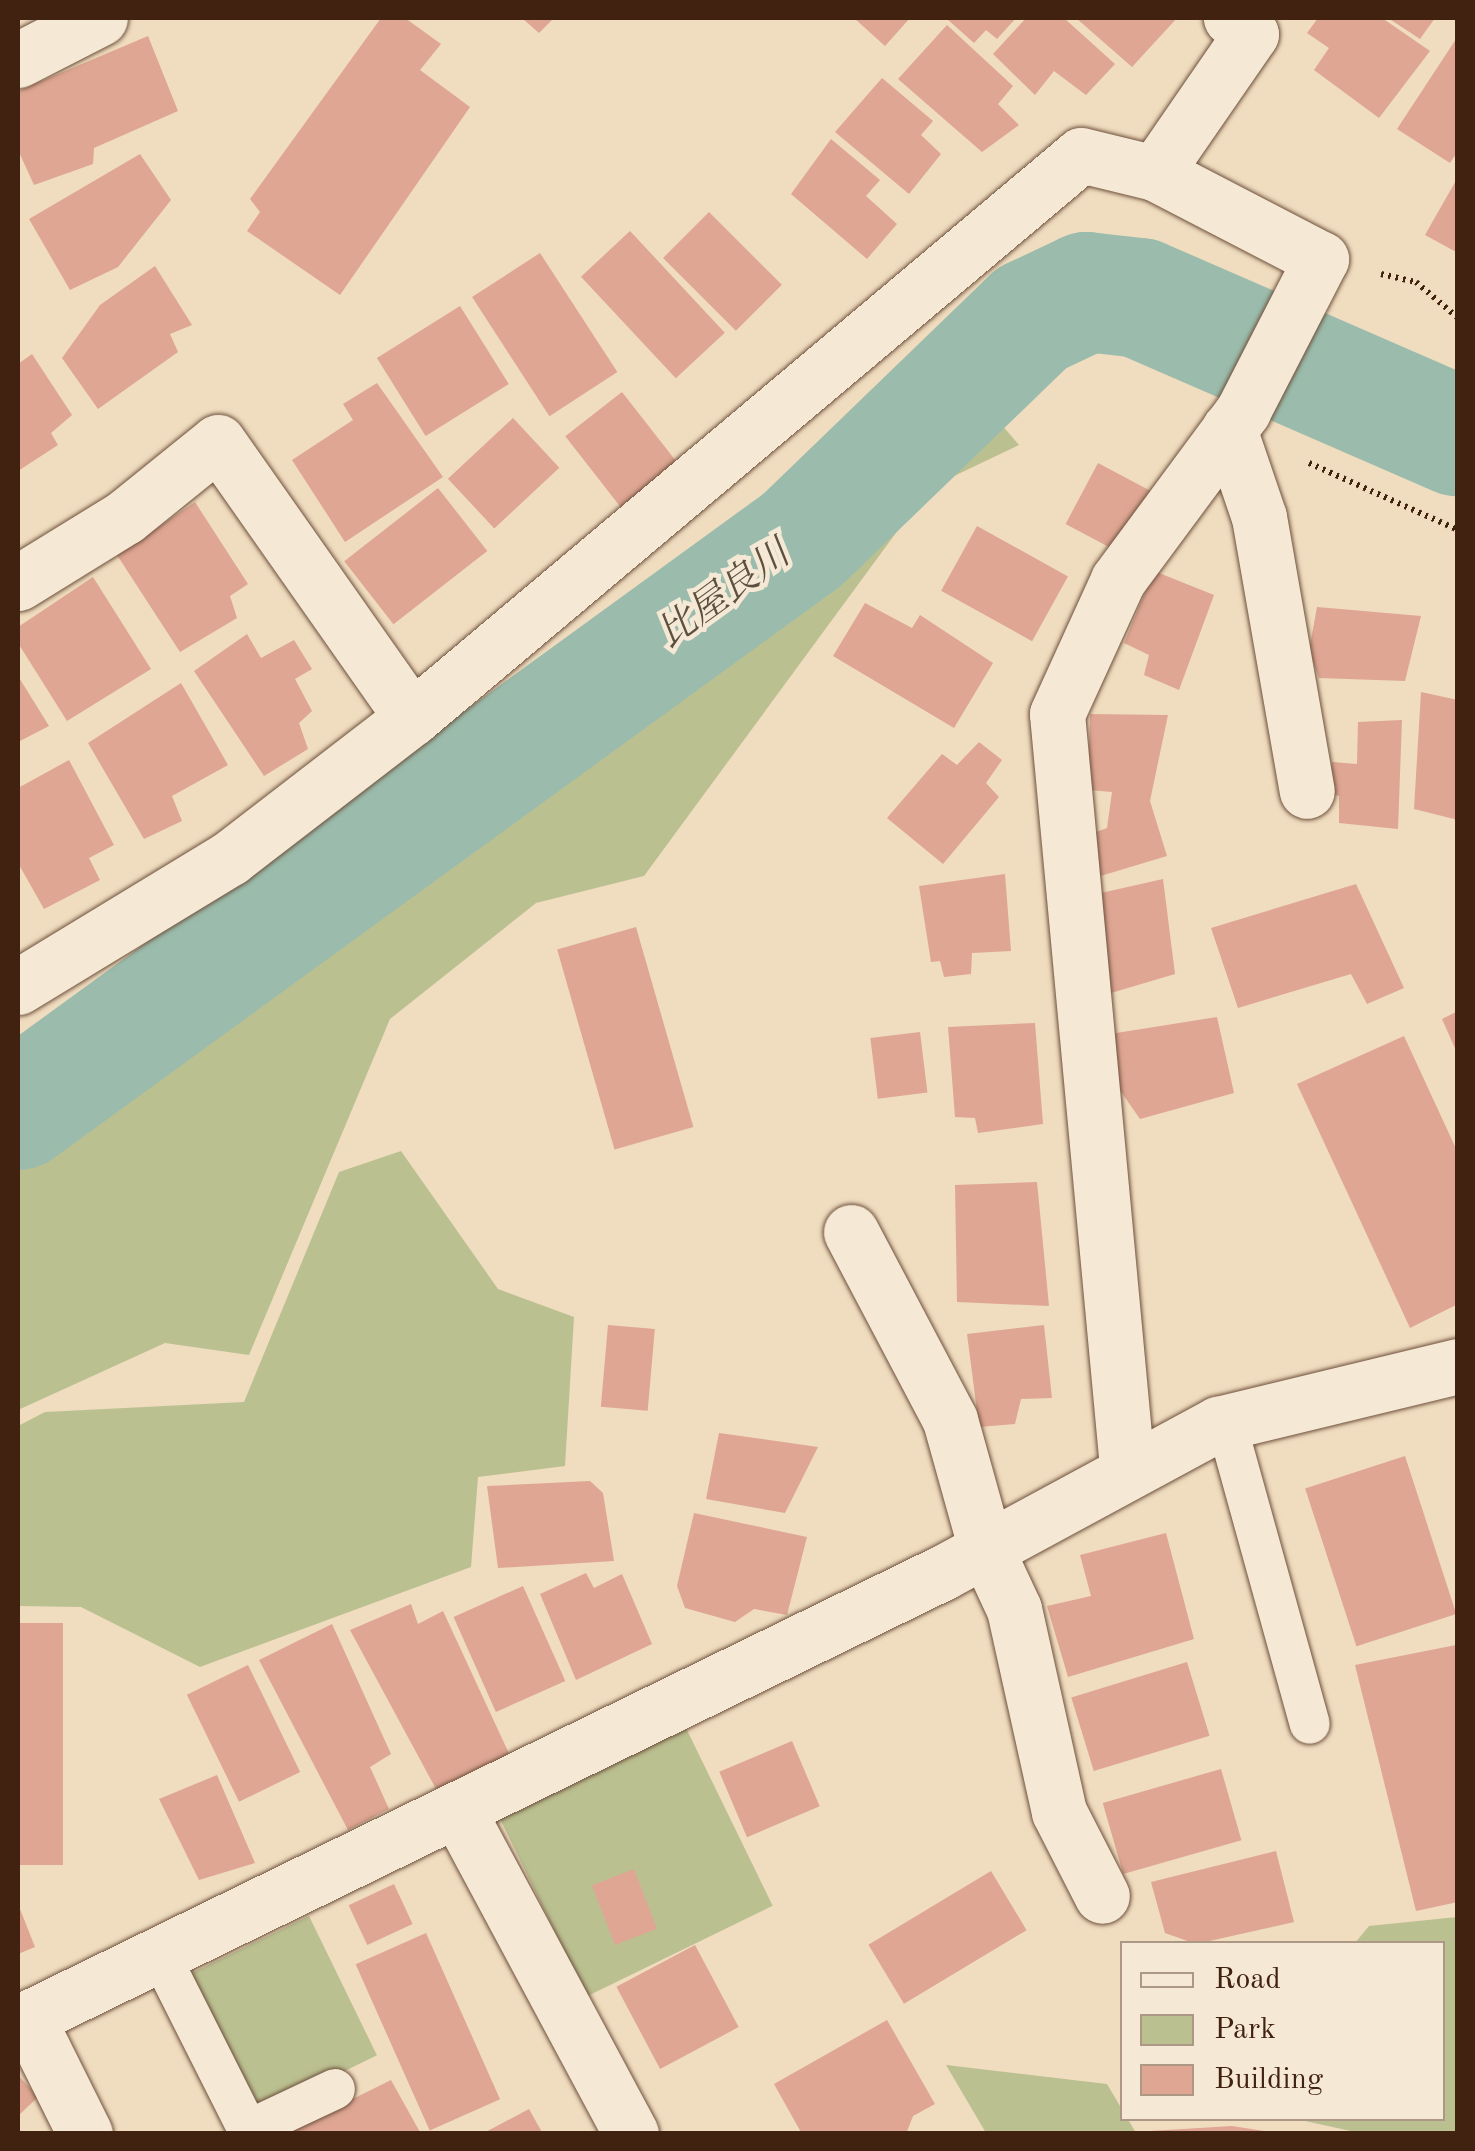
<!DOCTYPE html>
<meta charset="utf-8">
<style>
body{margin:0}
#map{position:relative;width:1475px;height:2151px;overflow:hidden;background:#f0dcbf;font-family:"Old Standard TT","Noto Serif JP",serif}
div>[style]{position:absolute}
.green>*{inset:0;background:#bbc091;transform-origin:0 0}
.river>*{height:120px;margin:-60px;padding:0 60px;transform-origin:60px;border-radius:60px;background:#9bbcac}
.building>*{inset:0;background:#dea693;transform-origin:0 0}
.path>*{height:6px;margin-top:-3px;transform-origin:0;background:repeating-linear-gradient(90deg,#412110 0 2.5px,transparent 0 7.5px)}
.roads{filter:drop-shadow(0 0 2px #6d503c) drop-shadow(0 0 2px #6d503c)}
.lane>*{height:40px;margin:-20px;padding:0 20px;transform-origin:20px;border-radius:20px;background:#f5e8d5}
.street>*{height:55px;margin:-27.5px;padding:0 27.5px;transform-origin:27.5px;border-radius:27.5px;background:#f5e8d5}
span{translate:-50% -50%;white-space:nowrap;text-align:center;line-height:1.15;-webkit-text-stroke:9px #f5e8d5;paint-order:stroke}
.water-label{font-size:38px;color:#5c503f;font-style:italic}
.frame{position:absolute;inset:0;border:20px solid #412110;pointer-events:none}
.legend{position:absolute;left:1120px;top:1941px;width:325px;height:180px;box-sizing:border-box;background:#f5e8d5;border:2px solid #ad9886;margin:0;padding:12px 18px;list-style:none;font-size:30px;color:#412110}
.legend li{display:flex;align-items:center;gap:20px;height:50px}
.legend b{width:50px;border:2px solid #ad9886}
</style>
<div id="map">
<div class="green">
<i style="clip-path:polygon(951px 366px,1019px 445px,929px 488px,644px 876px,536px 903px,390px 1019px,249px 1355px,165px 1343px,18px 1410px,18px 1071px,530px 719px)"></i>
<i style="clip-path:polygon(401px 1151px,498px 1289px,574px 1317px,565px 1466px,478px 1477px,471px 1567px,200px 1667px,81px 1607px,18px 1606px,18px 1426px,45px 1412px,244px 1402px,339px 1172px)"></i>
<i style="left:685px;top:1726px;width:200px;height:207px;rotate:64deg"></i>
<i style="left:309px;top:1916px;width:155px;height:136px;rotate:64deg"></i>
<i style="clip-path:polygon(1457px 1917px,1457px 2133px,1360px 2133px,1296px 2119px,1442px 2118px,1442px 1944px,1355px 1943px,1369px 1926px)"></i>
<i style="clip-path:polygon(946px 2065px,1107px 2084px,1136px 2133px,986px 2133px)"></i>
</div>
<div class="river">
<i style="left:18px;top:1110px;width:969px;rotate:-36.02deg"></i>
<i style="left:802px;top:540px;width:320px;rotate:-44deg"></i>
<i style="left:1032px;top:318px;width:61px;rotate:-25.3deg"></i>
<i style="left:1087px;top:292px;width:53px;rotate:6.5deg"></i>
<i style="left:1140px;top:298px;width:347px;rotate:23.5deg"></i>
</div>
<div class="building">
<i style="clip-path:polygon(381px 18px,405px 18px,441px 44px,420px 70px,470px 107px,340px 295px,247px 231px,260px 212px,250px 199px)"></i>
<i style="clip-path:polygon(522px 18px,554px 18px,539px 33px)"></i>
<i style="clip-path:polygon(854px 18px,910px 18px,885px 46px)"></i>
<i style="clip-path:polygon(946px 18px,1016px 18px,997px 39px,986px 30px,974px 43px)"></i>
<i style="clip-path:polygon(1026px 18px,1064px 18px,1115px 64px,1086px 95px,1054px 71px,1035px 95px,993px 54px)"></i>
<i style="clip-path:polygon(1076px 18px,1177px 18px,1132px 67px)"></i>
<i style="clip-path:polygon(1318px 18px,1382px 18px,1430px 51px,1379px 118px,1314px 70px,1329px 48px,1307px 33px)"></i>
<i style="clip-path:polygon(1388px 18px,1435px 18px,1420px 39px)"></i>
<i style="clip-path:polygon(947px 25px,1013px 86px,998px 104px,1019px 125px,982px 152px,898px 79px)"></i>
<i style="clip-path:polygon(148px 36px,178px 111px,94px 148px,93px 164px,34px 185px,18px 150px,18px 91px)"></i>
<i style="clip-path:polygon(1458px 36px,1458px 151px,1450px 163px,1397px 129px)"></i>
<i style="clip-path:polygon(882px 78px,933px 121px,921px 135px,941px 154px,909px 194px,835px 132px)"></i>
<i style="clip-path:polygon(831px 139px,880px 180px,866px 196px,897px 224px,867px 259px,791px 194px)"></i>
<i style="clip-path:polygon(140px 154px,171px 200px,118px 267px,70px 290px,29px 219px)"></i>
<i style="clip-path:polygon(1458px 177px,1458px 253px,1425px 235px)"></i>
<i style="left:709px;top:212px;width:103px;height:65px;rotate:45deg"></i>
<i style="left:630px;top:231px;width:139px;height:67px;rotate:47deg"></i>
<i style="left:540px;top:253px;width:142px;height:81px;rotate:57deg"></i>
<i style="clip-path:polygon(155px 266px,192px 325px,170px 334px,178px 352px,98px 409px,62px 358px,100px 305px)"></i>
<i style="left:460px;top:306px;width:92px;height:98px;rotate:58deg"></i>
<i style="clip-path:polygon(32px 354px,72px 415px,51px 433px,58px 445px,18px 471px,18px 364px)"></i>
<i style="clip-path:polygon(377px 383px,443px 477px,345px 542px,292px 460px,353px 420px,343px 404px)"></i>
<i style="left:622px;top:392px;width:92px;height:72px;rotate:52deg"></i>
<i style="left:513px;top:418px;width:68px;height:89px;rotate:47deg"></i>
<i style="left:1098px;top:463px;width:64px;height:69px;rotate:28deg"></i>
<i style="left:438px;top:488px;width:80px;height:119px;rotate:52deg"></i>
<i style="clip-path:polygon(195px 502px,248px 584px,230px 596px,237px 618px,180px 652px,117px 555px)"></i>
<i style="left:977px;top:526px;width:104px;height:74px;rotate:29deg"></i>
<i style="clip-path:polygon(1154px 571px,1214px 595px,1179px 690px,1144px 675px,1149px 655px,1124px 643px)"></i>
<i style="clip-path:polygon(93px 577px,151px 669px,67px 721px,18px 643px,18px 627px)"></i>
<i style="clip-path:polygon(865px 603px,912px 628px,920px 615px,993px 663px,954px 728px,833px 656px)"></i>
<i style="clip-path:polygon(1317px 607px,1421px 616px,1405px 681px,1319px 678px,1309px 651px)"></i>
<i style="clip-path:polygon(247px 634px,261px 658px,294px 640px,312px 669px,295px 679px,312px 711px,299px 723px,308px 749px,264px 776px,194px 671px)"></i>
<i style="clip-path:polygon(18px 676px,49px 726px,18px 742px)"></i>
<i style="clip-path:polygon(181px 683px,228px 765px,172px 796px,182px 821px,144px 839px,88px 743px)"></i>
<i style="clip-path:polygon(1421px 692px,1458px 700px,1458px 820px,1414px 809px)"></i>
<i style="clip-path:polygon(1090px 714px,1168px 715px,1150px 801px,1167px 856px,1084px 881px,1080px 838px,1107px 828px,1112px 792px,1088px 790px)"></i>
<i style="clip-path:polygon(1402px 720px,1398px 829px,1339px 823px,1339px 796px,1328px 793px,1332px 762px,1357px 764px,1358px 722px)"></i>
<i style="clip-path:polygon(979px 742px,1002px 760px,986px 783px,999px 797px,943px 864px,887px 818px,942px 754px,957px 765px)"></i>
<i style="clip-path:polygon(69px 760px,114px 845px,89px 858px,100px 880px,44px 909px,18px 863px,18px 788px)"></i>
<i style="clip-path:polygon(1005px 874px,1011px 951px,972px 953px,971px 974px,944px 977px,940px 961px,931px 962px,919px 886px)"></i>
<i style="clip-path:polygon(1163px 879px,1175px 974px,1111px 993px,1092px 895px)"></i>
<i style="clip-path:polygon(1356px 884px,1404px 988px,1367px 1004px,1351px 974px,1238px 1008px,1211px 928px)"></i>
<i style="left:636px;top:927px;width:208px;height:82px;rotate:74deg"></i>
<i style="clip-path:polygon(1458px 1011px,1458px 1055px,1442px 1019px)"></i>
<i style="clip-path:polygon(1217px 1017px,1234px 1093px,1140px 1119px,1110px 1076px,1110px 1034px)"></i>
<i style="clip-path:polygon(1035px 1023px,1043px 1124px,978px 1133px,975px 1118px,955px 1117px,948px 1027px)"></i>
<i style="left:920px;top:1032px;width:61px;height:50px;rotate:83deg"></i>
<i style="clip-path:polygon(1404px 1036px,1458px 1153px,1458px 1304px,1410px 1328px,1297px 1084px)"></i>
<i style="clip-path:polygon(1037px 1182px,1049px 1306px,957px 1302px,955px 1185px)"></i>
<i style="left:608px;top:1325px;width:47px;height:82px;rotate:5deg"></i>
<i style="clip-path:polygon(1044px 1325px,1052px 1398px,1021px 1399px,1015px 1424px,979px 1427px,967px 1334px)"></i>
<i style="clip-path:polygon(719px 1433px,818px 1447px,785px 1513px,706px 1499px)"></i>
<i style="left:1405px;top:1456px;width:166px;height:105px;rotate:72deg"></i>
<i style="clip-path:polygon(590px 1481px,603px 1493px,614px 1561px,498px 1568px,487px 1486px)"></i>
<i style="clip-path:polygon(694px 1513px,807px 1537px,787px 1615px,754px 1609px,735px 1622px,685px 1608px,677px 1586px)"></i>
<i style="clip-path:polygon(1166px 1533px,1194px 1639px,1068px 1677px,1047px 1606px,1091px 1596px,1080px 1555px)"></i>
<i style="clip-path:polygon(586px 1573px,594px 1588px,622px 1574px,652px 1644px,576px 1680px,540px 1594px)"></i>
<i style="left:523px;top:1586px;width:104px;height:76px;rotate:66deg"></i>
<i style="clip-path:polygon(411px 1604px,418px 1624px,443px 1611px,511px 1758px,436px 1789px,350px 1630px)"></i>
<i style="left:18px;top:1623px;width:45px;height:242px"></i>
<i style="clip-path:polygon(332px 1624px,391px 1754px,370px 1767px,389px 1809px,348px 1830px,259px 1660px)"></i>
<i style="clip-path:polygon(1456px 1645px,1458px 1902px,1416px 1911px,1355px 1665px)"></i>
<i style="left:1187px;top:1662px;width:77px;height:121px;rotate:73deg"></i>
<i style="left:248px;top:1665px;width:119px;height:68px;rotate:64deg"></i>
<i style="left:792px;top:1741px;width:71px;height:79px;rotate:67deg"></i>
<i style="left:1221px;top:1769px;width:74px;height:123px;rotate:74deg"></i>
<i style="clip-path:polygon(217px 1775px,255px 1863px,199px 1880px,159px 1799px)"></i>
<i style="clip-path:polygon(1276px 1851px,1294px 1922px,1196px 1944px,1165px 1933px,1151px 1882px)"></i>
<i style="left:634px;top:1869px;width:64px;height:45px;rotate:69deg"></i>
<i style="left:991px;top:1871px;width:69px;height:143px;rotate:59deg"></i>
<i style="left:394px;top:1884px;width:44px;height:50px;rotate:65deg"></i>
<i style="clip-path:polygon(18px 1904px,35px 1947px,18px 1954px)"></i>
<i style="left:426px;top:1933px;width:182px;height:77px;rotate:66deg"></i>
<i style="left:695px;top:1945px;width:93px;height:89px;rotate:62deg"></i>
<i style="clip-path:polygon(887px 2020px,935px 2104px,913px 2116px,906px 2134px,802px 2134px,774px 2084px)"></i>
<i style="clip-path:polygon(18px 2075px,38px 2097px,18px 2116px)"></i>
<i style="clip-path:polygon(391px 2080px,421px 2134px,282px 2134px)"></i>
<i style="clip-path:polygon(529px 2109px,543px 2134px,482px 2134px)"></i>
<i style="clip-path:polygon(1232px 2126px,1284px 2134px,1150px 2134px,1150px 2131px)"></i>
</div>
<div class="path">
<i style="left:1381px;top:274px;width:36px;rotate:13deg"></i>
<i style="left:1416px;top:282px;width:55px;rotate:40.6deg"></i>
<i style="left:1309px;top:463px;width:163px;rotate:24.2deg"></i>
</div>
<div class="roads">
<div class="lane">
<i style="left:1226px;top:1422px;width:313px;rotate:74.5deg"></i>
<i style="left:160px;top:1955px;width:196px;rotate:63.3deg"></i>
<i style="left:248px;top:2130px;width:96px;rotate:-25.2deg"></i>
</div>
<div class="street">
<i style="left:18px;top:60px;width:92px;rotate:-27.1deg"></i>
<i style="left:1155px;top:173px;width:169px;rotate:-55.4deg"></i>
<i style="left:1251px;top:34px;width:26px;rotate:-141deg"></i>
<i style="left:1229px;top:429px;width:93px;rotate:71.2deg"></i>
<i style="left:1259px;top:517px;width:278px;rotate:80.1deg"></i>
<i style="left:18px;top:583px;width:126px;rotate:-31.7deg"></i>
<i style="left:125px;top:517px;width:119px;rotate:-38.9deg"></i>
<i style="left:218px;top:442px;width:337px;rotate:54.9deg"></i>
<i style="left:18px;top:987px;width:248px;rotate:-31.3deg"></i>
<i style="left:230px;top:858px;width:230px;rotate:-37.6deg"></i>
<i style="left:412px;top:718px;width:874px;rotate:-40.08deg"></i>
<i style="left:1081px;top:155px;width:76px;rotate:13.7deg"></i>
<i style="left:1155px;top:173px;width:187px;rotate:27.4deg"></i>
<i style="left:1321px;top:259px;width:171px;rotate:117.2deg"></i>
<i style="left:1243px;top:411px;width:210px;rotate:126.5deg"></i>
<i style="left:1118px;top:580px;width:147px;rotate:114.5deg"></i>
<i style="left:1057px;top:714px;width:756px;rotate:84.69deg"></i>
<i style="left:851px;top:1232px;width:212px;rotate:62.2deg"></i>
<i style="left:950px;top:1420px;width:134px;rotate:74.4deg"></i>
<i style="left:986px;top:1549px;width:66px;rotate:65deg"></i>
<i style="left:1014px;top:1609px;width:208px;rotate:77.5deg"></i>
<i style="left:1059px;top:1812px;width:94px;rotate:62.9deg"></i>
<i style="left:458px;top:1811px;width:366px;rotate:61.8deg"></i>
<i style="left:28px;top:2019px;width:128px;rotate:63.6deg"></i>
<i style="left:18px;top:2023px;width:1028px;rotate:-25.97deg"></i>
<i style="left:942px;top:1573px;width:314px;rotate:-28.4deg"></i>
<i style="left:1218px;top:1424px;width:247px;rotate:-13.6deg"></i>
</div>
</div>
<div class="water-label">
<span style="left:725px;top:596px;rotate:-36deg">比屋良川</span>
</div>
<div class="frame"></div>
<ul class="legend">
<li><b style="height:12px;background:#f5e8d5"></b>Road</li>
<li><b style="height:28px;background:#bbc091"></b>Park</li>
<li><b style="height:28px;background:#dea693"></b>Building</li>
</ul>
</div>
